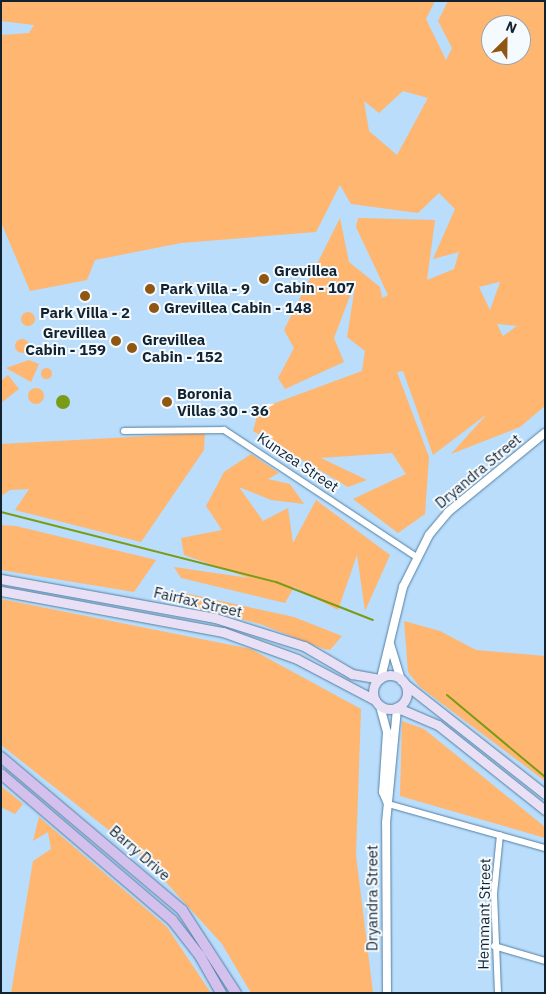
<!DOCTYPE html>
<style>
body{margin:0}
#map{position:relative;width:546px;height:994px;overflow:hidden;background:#b9ddfb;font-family:"IBM Plex Sans",sans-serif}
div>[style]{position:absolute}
.green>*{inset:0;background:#ffb670}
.round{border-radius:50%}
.water>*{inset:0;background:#7a9b15}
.stream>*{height:2px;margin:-1px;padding:0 1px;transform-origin:1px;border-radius:1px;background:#7a9b15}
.roads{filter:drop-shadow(0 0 1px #547fa1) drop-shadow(0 0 1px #547fa1)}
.minor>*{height:6px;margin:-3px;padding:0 3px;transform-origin:3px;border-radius:3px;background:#fff}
.tertiary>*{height:8px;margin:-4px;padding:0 4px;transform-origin:4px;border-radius:4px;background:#fff}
.secondary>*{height:9px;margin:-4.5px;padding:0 4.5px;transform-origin:4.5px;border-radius:4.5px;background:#e9e0f6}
.secondary>.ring{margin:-4.5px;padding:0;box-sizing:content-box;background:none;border:9px solid #e9e0f6;border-radius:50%}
.primary>*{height:10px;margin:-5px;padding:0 5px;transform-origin:5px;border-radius:5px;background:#d4c0ec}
.dots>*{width:14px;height:14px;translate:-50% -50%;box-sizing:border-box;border:2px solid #f5fafe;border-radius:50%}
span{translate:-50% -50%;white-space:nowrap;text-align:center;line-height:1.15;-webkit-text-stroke:4px #f5fafe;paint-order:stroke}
.poi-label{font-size:15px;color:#112331;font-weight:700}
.left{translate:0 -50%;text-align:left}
.right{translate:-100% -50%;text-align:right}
.street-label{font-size:15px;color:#112331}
.frame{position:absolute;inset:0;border:2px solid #112331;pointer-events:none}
.north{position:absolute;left:481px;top:15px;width:50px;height:50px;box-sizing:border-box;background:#f5fafe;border:1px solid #9aa4ac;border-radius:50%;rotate:23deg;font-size:14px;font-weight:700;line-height:20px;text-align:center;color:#112331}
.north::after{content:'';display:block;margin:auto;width:18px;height:22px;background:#905713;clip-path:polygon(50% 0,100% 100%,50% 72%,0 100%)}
</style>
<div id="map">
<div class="green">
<i style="clip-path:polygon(evenodd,1px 1px,435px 1px,426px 19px,446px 60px,452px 48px,438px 21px,448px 1px,545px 1px,545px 406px,520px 427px,451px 454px,487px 414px,433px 455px,403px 371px,397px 372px,429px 457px,425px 514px,398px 533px,353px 499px,406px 474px,392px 453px,321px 458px,367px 480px,348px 487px,253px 431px,259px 409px,362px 371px,365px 351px,347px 337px,356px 280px,334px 338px,344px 362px,285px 389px,278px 378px,294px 348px,284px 330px,340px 218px,349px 262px,380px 287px,382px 298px,388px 295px,356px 227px,358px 218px,435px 220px,427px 280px,454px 269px,459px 252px,433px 259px,455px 209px,439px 193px,418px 213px,351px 204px,340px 185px,316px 232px,181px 243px,95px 260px,87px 280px,30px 291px,1px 222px,1px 35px,29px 33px,34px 25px,1px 21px,1px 1px,491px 25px,521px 25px,521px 55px,491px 55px,491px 25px,1px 1px,403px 91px,428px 98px,397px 155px,369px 131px,364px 101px,379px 113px,403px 91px,1px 1px,499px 282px,500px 282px,490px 310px,479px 287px,499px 282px,1px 1px,497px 324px,517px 326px,503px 336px,497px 324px)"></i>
<i class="round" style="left:21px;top:312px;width:14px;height:14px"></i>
<i class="round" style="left:15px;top:339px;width:14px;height:14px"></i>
<i style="clip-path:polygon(29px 360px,39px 364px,31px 382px,6px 368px)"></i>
<i class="round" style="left:40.5px;top:367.5px;width:11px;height:11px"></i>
<i style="clip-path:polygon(8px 375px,19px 389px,1px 403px,1px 381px)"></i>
<i class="round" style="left:28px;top:388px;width:16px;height:16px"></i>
<i style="clip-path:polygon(205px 433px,204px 450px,141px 542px,15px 510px,29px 489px,10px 490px,1px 496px,1px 444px)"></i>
<i style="clip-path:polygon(251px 454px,279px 473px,268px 479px,290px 484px,304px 504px,271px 500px,239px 487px,263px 521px,288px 508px,293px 543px,316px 500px,390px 555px,365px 611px,357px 555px,338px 610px,294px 587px,285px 603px,181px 578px,174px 567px,249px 578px,184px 555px,181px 538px,222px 530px,206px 506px,224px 472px)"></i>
<i style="clip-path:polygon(1px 525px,16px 526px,156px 560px,134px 592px,1px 570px)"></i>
<i style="clip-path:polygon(180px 592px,294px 617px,342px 636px,330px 650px,324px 649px,260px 624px,167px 600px)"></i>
<i style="clip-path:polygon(1px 599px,251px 649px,361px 709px,356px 855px,373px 993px,251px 993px,222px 944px,143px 857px,1px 745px)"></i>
<i style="clip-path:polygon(404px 621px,440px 631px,476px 650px,545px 656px,545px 781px,420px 687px,408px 672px)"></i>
<i style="clip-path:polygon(402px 721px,424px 729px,545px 827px,545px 838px,400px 796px)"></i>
<i style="clip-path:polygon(1px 786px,23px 804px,15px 814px,1px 807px)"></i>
<i style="clip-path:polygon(39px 817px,167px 927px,211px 993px,11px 993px,33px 861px,51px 849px,48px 832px,33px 841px)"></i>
</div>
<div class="water">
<i class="round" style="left:56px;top:395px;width:14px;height:14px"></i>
</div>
<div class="stream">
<i style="left:1px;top:512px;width:284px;rotate:14.3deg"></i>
<i style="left:276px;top:582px;width:104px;rotate:21.4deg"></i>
<i style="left:447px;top:695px;width:128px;rotate:39.9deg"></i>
</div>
<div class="roads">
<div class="minor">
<i style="left:124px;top:431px;width:100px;rotate:-0.6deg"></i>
<i style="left:224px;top:430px;width:229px;rotate:33.4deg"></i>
<i style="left:388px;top:804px;width:163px;rotate:15.7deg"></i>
<i style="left:494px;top:946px;width:53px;rotate:16.4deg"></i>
<i style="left:498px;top:993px;width:99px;rotate:-92.3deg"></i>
<i style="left:494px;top:894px;width:59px;rotate:-84.2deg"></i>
</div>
<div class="tertiary">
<i style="left:390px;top:644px;width:38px;rotate:73deg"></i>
<i style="left:381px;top:678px;width:94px;rotate:-76.4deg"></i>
<i style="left:403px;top:587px;width:58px;rotate:-63.4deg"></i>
<i style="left:429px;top:535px;width:30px;rotate:-50deg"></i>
<i style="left:448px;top:512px;width:125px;rotate:-39.2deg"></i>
<i style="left:380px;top:706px;width:27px;rotate:75deg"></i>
<i style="left:387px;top:732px;width:60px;rotate:93.8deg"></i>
<i style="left:383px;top:792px;width:13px;rotate:67deg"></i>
<i style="left:387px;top:993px;width:170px;rotate:-90.3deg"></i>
<i style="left:386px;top:823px;width:116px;rotate:-84.5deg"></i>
</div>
<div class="secondary">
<i style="left:1px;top:579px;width:218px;rotate:10.3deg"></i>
<i style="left:215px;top:618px;width:93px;rotate:17.5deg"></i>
<i style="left:304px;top:646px;width:56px;rotate:30.3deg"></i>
<i style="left:352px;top:674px;width:28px;rotate:10deg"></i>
<i style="left:1px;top:591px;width:226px;rotate:10.5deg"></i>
<i style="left:223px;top:632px;width:79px;rotate:20deg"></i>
<i style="left:297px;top:659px;width:88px;rotate:27.7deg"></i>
<i class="ring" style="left:373px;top:675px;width:25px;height:25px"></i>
<i style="left:405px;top:684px;width:178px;rotate:38.2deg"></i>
<i style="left:398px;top:708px;width:43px;rotate:23deg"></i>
<i style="left:438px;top:725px;width:137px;rotate:38.5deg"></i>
</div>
<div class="primary">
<i style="left:1px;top:757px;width:237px;rotate:40.2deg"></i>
<i style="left:182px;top:910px;width:99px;rotate:57deg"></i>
<i style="left:1px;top:774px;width:225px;rotate:40.5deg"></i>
<i style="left:172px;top:920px;width:46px;rotate:52.1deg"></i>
<i style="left:200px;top:956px;width:43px;rotate:60.4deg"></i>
</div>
</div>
<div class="dots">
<i style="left:264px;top:279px;background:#905713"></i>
<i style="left:150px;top:289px;background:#905713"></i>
<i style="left:85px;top:296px;background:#905713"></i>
<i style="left:154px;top:308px;background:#905713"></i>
<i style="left:116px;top:341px;background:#905713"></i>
<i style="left:132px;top:348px;background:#905713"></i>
<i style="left:167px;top:402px;background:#905713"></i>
</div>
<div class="poi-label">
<span class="left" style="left:274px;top:279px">Grevillea<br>Cabin - 107</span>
<span class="left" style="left:160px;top:289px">Park Villa - 9</span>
<span class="left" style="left:164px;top:308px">Grevillea Cabin - 148</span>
<span style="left:85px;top:313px">Park Villa - 2</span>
<span class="right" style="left:106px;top:341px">Grevillea<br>Cabin - 159</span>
<span class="left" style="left:142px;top:348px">Grevillea<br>Cabin - 152</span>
<span class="left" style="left:177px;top:402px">Boronia<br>Villas 30 - 36</span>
</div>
<div class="street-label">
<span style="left:298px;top:462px;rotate:34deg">Kunzea Street</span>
<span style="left:478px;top:471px;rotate:-40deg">Dryandra Street</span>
<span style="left:198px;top:602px;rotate:13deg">Fairfax Street</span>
<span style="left:140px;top:853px;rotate:41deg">Barry Drive</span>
<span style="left:372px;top:898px;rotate:-90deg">Dryandra Street</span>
<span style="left:484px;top:914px;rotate:-89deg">Hemmant Street</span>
</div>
<div class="frame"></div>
<div class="north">N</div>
</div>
